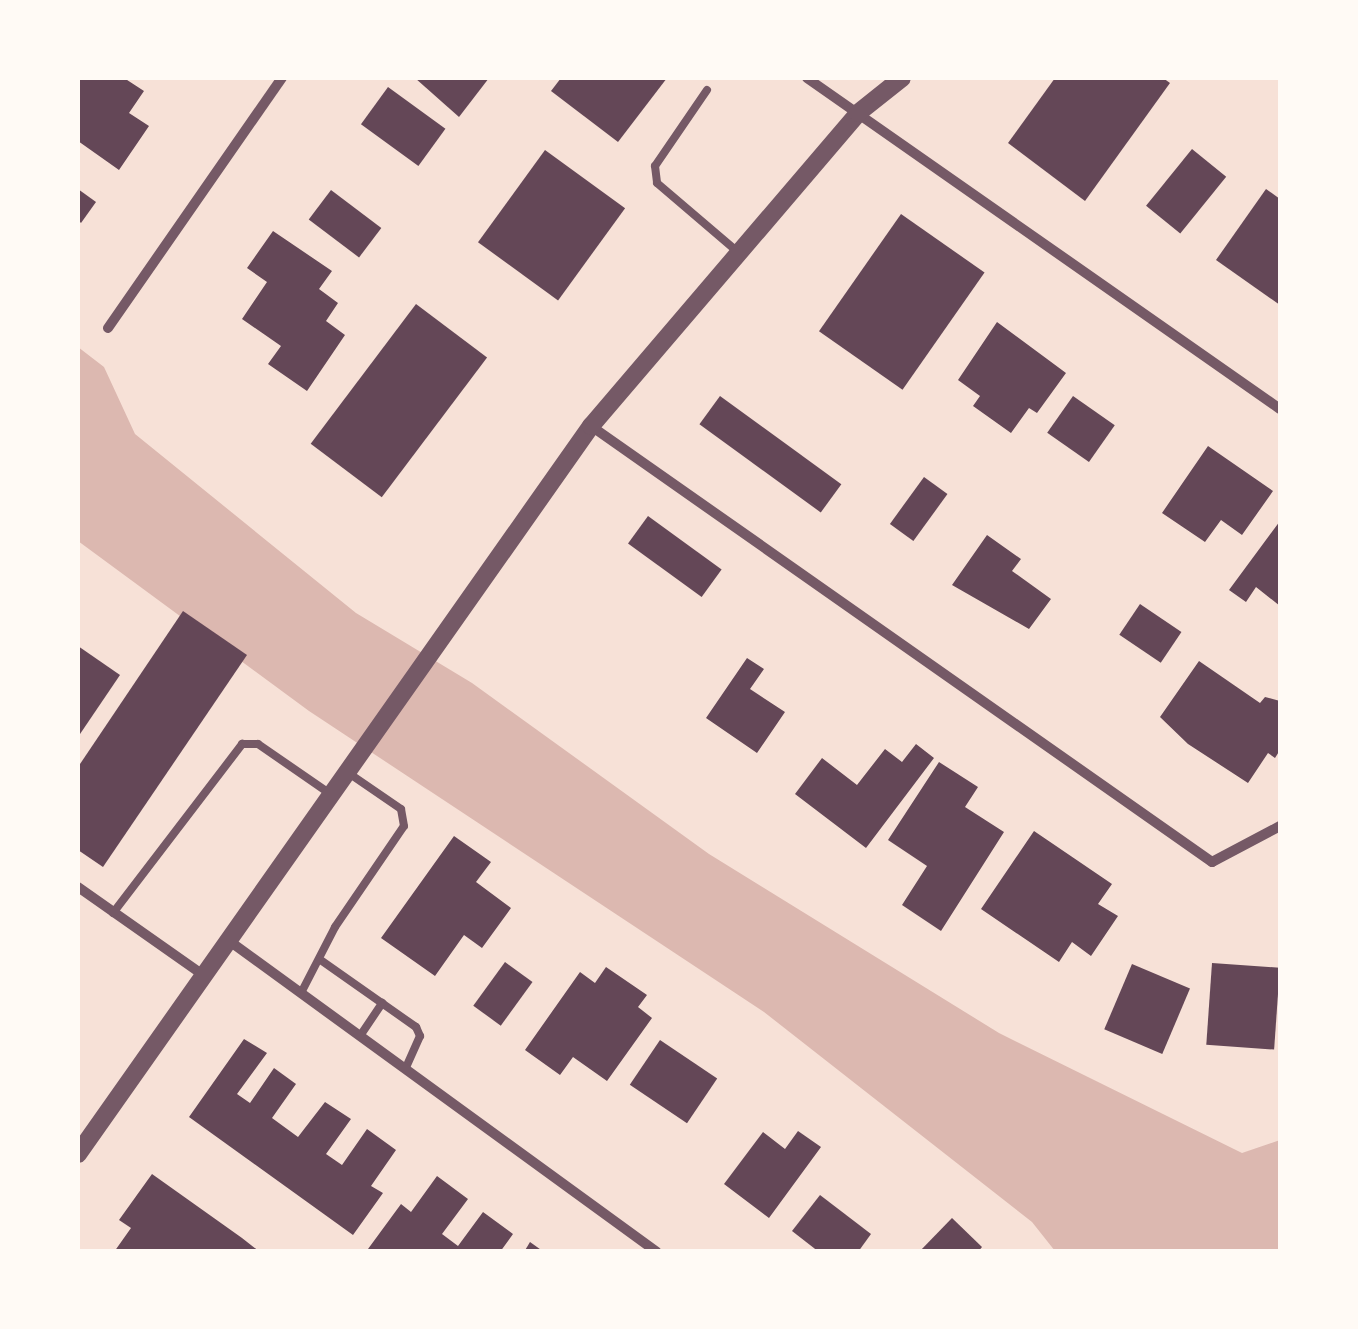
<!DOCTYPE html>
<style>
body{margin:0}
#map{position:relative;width:1358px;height:1329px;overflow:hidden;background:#f7e1d7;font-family:"IBM Plex Serif",serif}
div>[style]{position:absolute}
.water>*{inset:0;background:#dcb8b0}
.building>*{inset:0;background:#644757;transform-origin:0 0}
.service>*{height:8px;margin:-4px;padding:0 4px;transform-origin:4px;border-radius:4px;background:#755966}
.minor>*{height:10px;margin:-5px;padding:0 5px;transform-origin:5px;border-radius:5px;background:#755966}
.tertiary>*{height:18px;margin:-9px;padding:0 9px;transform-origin:9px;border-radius:9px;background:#755966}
span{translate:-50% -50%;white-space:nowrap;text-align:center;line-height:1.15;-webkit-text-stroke:10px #fffaf5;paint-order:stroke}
.frame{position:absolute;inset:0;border:80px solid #fffaf5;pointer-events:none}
</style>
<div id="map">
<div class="water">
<i style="clip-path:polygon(78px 347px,104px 367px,135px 434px,356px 613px,472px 683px,709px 854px,999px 1033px,1242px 1153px,1280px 1140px,1280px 1251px,1055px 1251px,1032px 1222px,764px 1012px,309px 711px,78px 541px)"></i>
</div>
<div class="building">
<i style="clip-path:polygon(78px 78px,124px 78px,144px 91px,129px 113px,149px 126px,119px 170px,78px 141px)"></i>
<i style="clip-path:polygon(415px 78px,489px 78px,459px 117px)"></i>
<i style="clip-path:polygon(561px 78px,667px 78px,618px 142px,551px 91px)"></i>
<i style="clip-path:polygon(1055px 78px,1163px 78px,1170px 83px,1085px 201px,1008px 143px)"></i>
<i style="left:388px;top:87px;width:71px;height:46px;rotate:36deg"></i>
<i style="left:1192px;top:149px;width:44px;height:73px;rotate:39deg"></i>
<i style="left:545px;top:150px;width:99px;height:114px;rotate:36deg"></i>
<i style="clip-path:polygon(78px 189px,96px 202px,81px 223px,78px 220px)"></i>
<i style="clip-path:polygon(1266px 189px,1280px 199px,1280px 305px,1216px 260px)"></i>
<i style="left:331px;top:190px;width:63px;height:37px;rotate:37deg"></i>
<i style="left:901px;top:214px;width:102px;height:143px;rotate:35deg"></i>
<i style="clip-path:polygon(273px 231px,332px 271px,319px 289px,338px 303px,326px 321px,345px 335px,307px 391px,268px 364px,281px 346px,242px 319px,267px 282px,247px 268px)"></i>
<i style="left:416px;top:304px;width:89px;height:175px;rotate:37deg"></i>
<i style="clip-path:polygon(997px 322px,1066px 373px,1037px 413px,1029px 408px,1011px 433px,973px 406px,980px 396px,958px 380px)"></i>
<i style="left:720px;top:396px;width:150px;height:35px;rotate:36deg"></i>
<i style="left:1073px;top:396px;width:51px;height:45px;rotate:35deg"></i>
<i style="clip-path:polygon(1208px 446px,1273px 491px,1242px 535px,1221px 520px,1205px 542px,1162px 513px)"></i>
<i style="left:924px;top:477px;width:29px;height:58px;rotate:36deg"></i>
<i style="left:648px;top:516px;width:91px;height:34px;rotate:36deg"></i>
<i style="clip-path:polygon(1280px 521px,1280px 606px,1256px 587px,1246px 602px,1229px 590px)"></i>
<i style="clip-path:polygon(987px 535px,1021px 559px,1012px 571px,1051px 599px,1029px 629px,952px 585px)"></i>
<i style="left:1140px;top:604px;width:50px;height:37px;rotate:34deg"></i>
<i style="clip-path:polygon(183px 611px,247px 655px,103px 867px,78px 850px,78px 767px)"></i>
<i style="clip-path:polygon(78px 646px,120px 675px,78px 737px)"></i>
<i style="clip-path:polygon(747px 658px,764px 669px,750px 689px,785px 712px,757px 753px,706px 718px)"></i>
<i style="clip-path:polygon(1199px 661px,1260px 703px,1265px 697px,1280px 701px,1280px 750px,1275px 758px,1268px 753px,1248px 783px,1188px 744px,1160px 717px)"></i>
<i style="clip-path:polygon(916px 744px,934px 758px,866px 848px,795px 794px,822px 758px,857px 785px,885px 749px,902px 762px)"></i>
<i style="clip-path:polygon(939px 762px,978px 787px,965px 807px,1004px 832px,941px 931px,902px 905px,927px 866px,888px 840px)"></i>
<i style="clip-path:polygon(1034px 831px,1112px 884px,1098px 904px,1118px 916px,1091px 956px,1072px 942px,1059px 962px,981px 909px)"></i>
<i style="clip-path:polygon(454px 836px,491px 862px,476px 882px,511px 908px,482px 948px,464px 935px,435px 976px,381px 938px)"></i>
<i style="left:505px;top:962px;width:34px;height:54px;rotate:36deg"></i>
<i style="left:1212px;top:963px;width:68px;height:82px;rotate:4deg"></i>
<i style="left:1132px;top:964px;width:63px;height:71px;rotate:23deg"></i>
<i style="clip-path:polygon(606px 967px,647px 995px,638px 1007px,652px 1018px,607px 1081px,573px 1057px,560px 1075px,525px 1050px,580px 972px,595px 983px)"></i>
<i style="clip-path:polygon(244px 1039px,267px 1053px,237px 1094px,250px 1103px,274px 1068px,296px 1084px,272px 1118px,298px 1137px,325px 1102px,351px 1119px,326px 1154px,342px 1165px,367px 1129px,396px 1150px,371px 1186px,383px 1193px,353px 1235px,189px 1117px)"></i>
<i style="left:660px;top:1040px;width:69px;height:54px;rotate:34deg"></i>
<i style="clip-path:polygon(798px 1131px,821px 1147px,769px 1218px,724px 1184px,763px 1132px,785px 1149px)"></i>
<i style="clip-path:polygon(152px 1174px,242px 1238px,260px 1252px,114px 1252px,131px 1228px,119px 1220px)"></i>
<i style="clip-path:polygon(437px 1176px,468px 1199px,442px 1234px,458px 1246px,483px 1212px,513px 1234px,500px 1252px,368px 1249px,401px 1204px,411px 1212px)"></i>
<i style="clip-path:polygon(820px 1195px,871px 1234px,858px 1252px,819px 1252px,792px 1231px)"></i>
<i style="clip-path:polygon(952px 1218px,982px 1247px,978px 1252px,919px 1252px)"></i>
<i style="clip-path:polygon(530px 1242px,544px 1252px,524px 1252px)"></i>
</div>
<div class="service">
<i style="left:707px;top:90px;width:92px;rotate:124.4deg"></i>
<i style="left:655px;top:166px;width:17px;rotate:83deg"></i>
<i style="left:657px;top:183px;width:108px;rotate:40.5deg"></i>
<i style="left:113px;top:913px;width:213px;rotate:-52.6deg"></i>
<i style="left:242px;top:744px;width:16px"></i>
<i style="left:258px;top:744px;width:86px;rotate:34.6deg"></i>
<i style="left:322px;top:961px;width:115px;rotate:35.1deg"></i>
<i style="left:416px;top:1027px;width:10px;rotate:66deg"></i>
<i style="left:420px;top:1036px;width:36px;rotate:114deg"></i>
<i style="left:301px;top:993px;width:74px;rotate:-62.7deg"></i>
<i style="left:335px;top:927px;width:122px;rotate:-55.7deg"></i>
<i style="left:404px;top:826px;width:17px;rotate:-100deg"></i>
<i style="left:401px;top:809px;width:65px;rotate:-145.6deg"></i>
<i style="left:360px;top:1036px;width:40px;rotate:-56deg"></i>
</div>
<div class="minor">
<i style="left:807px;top:78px;width:577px;rotate:34.98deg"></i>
<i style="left:108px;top:328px;width:305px;rotate:-55.2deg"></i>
<i style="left:591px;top:426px;width:759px;rotate:35.07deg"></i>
<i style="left:1212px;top:862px;width:77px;rotate:-27.9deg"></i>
<i style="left:78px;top:887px;width:153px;rotate:35.1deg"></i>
<i style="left:228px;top:940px;width:530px;rotate:36.03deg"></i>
</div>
<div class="tertiary">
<i style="left:78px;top:1154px;width:891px;rotate:-54.83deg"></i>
<i style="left:591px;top:426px;width:411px;rotate:-49.5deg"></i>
<i style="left:858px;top:113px;width:56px;rotate:-38.5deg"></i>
</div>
<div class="frame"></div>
</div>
